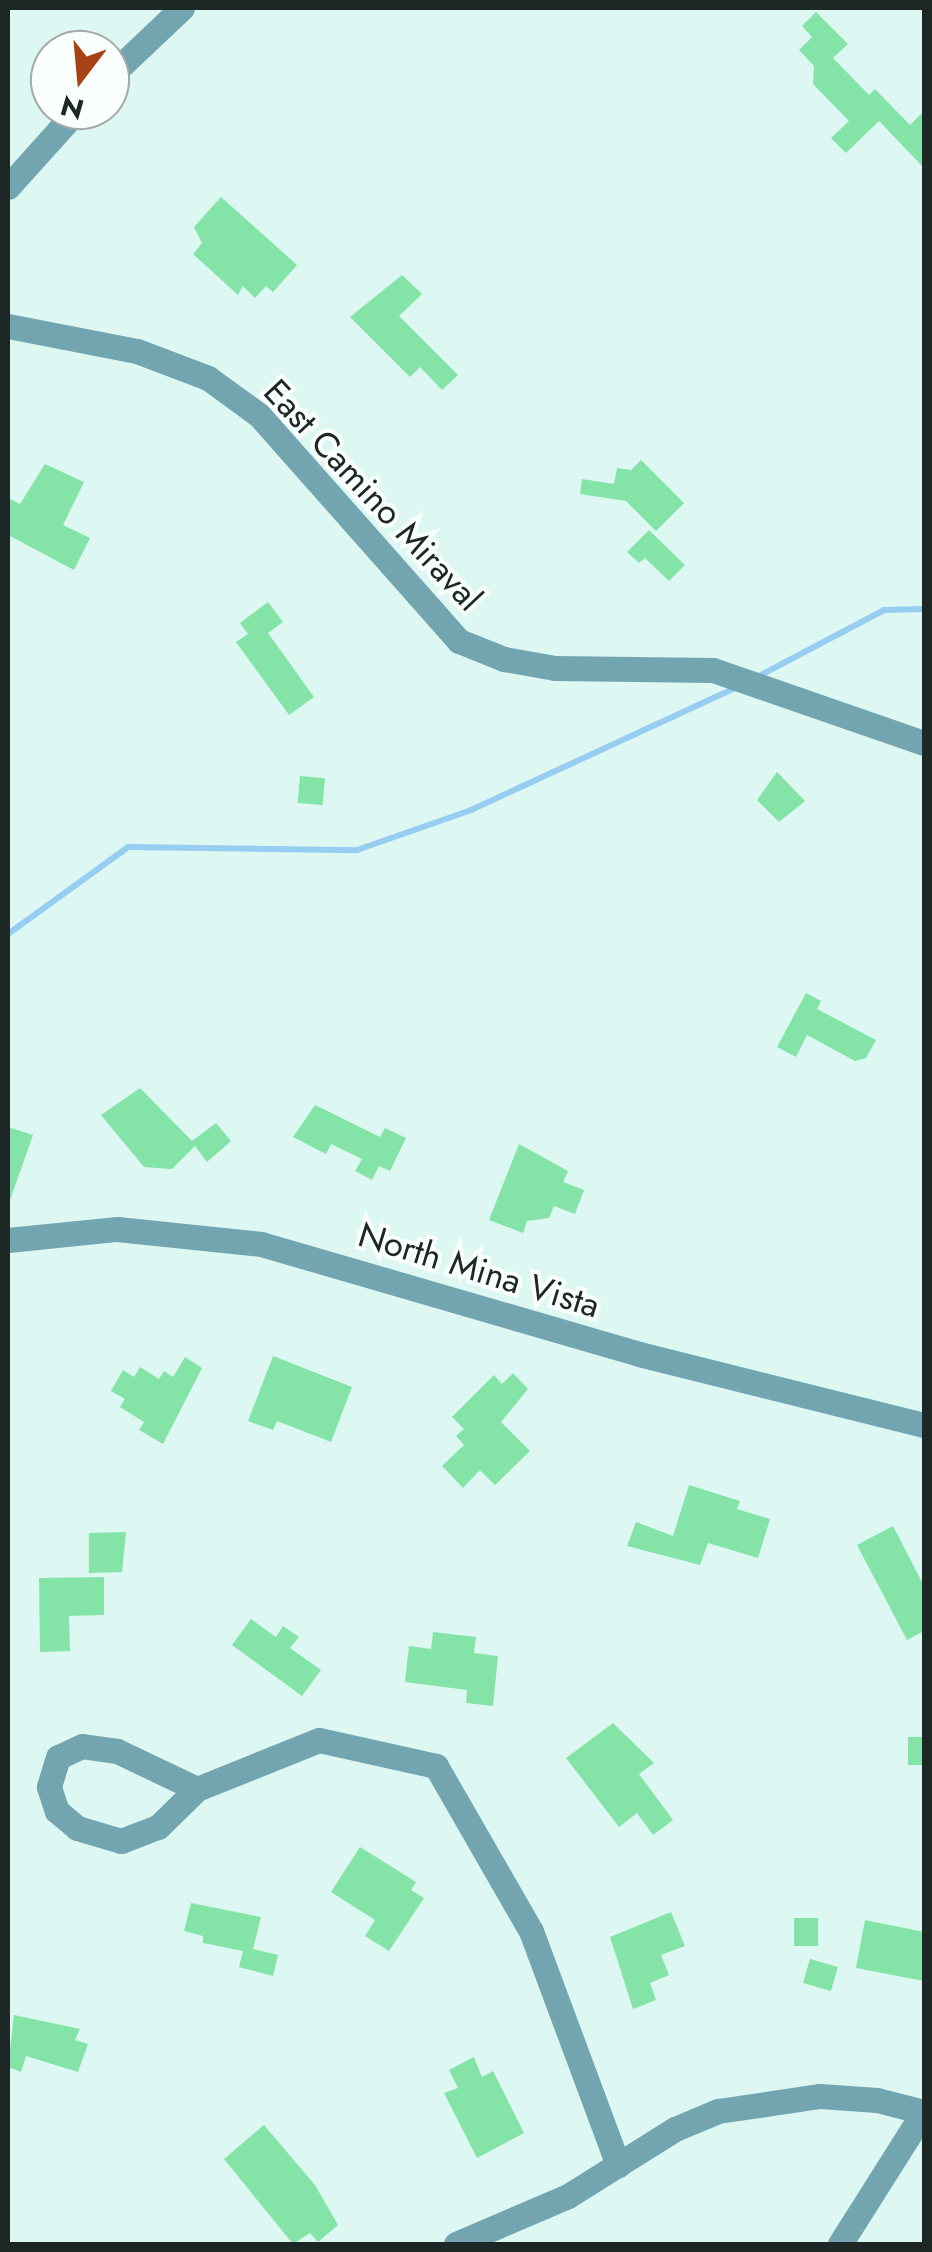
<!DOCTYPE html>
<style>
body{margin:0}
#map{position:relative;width:932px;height:2252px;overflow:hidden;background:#ddf7f2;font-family:Jost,sans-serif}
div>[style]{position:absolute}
.stream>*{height:6px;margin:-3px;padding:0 3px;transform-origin:3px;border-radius:3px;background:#98cdf2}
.building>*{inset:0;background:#84e4a7;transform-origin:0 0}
.minor>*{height:25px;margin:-12.5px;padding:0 12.5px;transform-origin:12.5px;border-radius:12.5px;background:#72a5b0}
span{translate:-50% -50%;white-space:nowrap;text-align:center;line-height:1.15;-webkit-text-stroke:8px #fafffe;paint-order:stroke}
.street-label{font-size:35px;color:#1d2725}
.frame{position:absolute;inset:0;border:10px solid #1d2725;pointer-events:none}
.north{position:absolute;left:30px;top:30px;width:100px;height:100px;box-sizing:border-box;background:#fafffe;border:2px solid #a2a9a7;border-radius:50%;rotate:196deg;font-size:28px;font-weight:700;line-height:40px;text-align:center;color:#1d2725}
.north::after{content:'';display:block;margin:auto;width:35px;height:45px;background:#a74215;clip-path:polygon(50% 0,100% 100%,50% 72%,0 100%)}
</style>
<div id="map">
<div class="stream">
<i style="left:759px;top:676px;width:141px;rotate:-27.8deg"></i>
<i style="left:884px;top:610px;width:40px;rotate:-1.4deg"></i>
<i style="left:8px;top:934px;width:148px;rotate:-35.9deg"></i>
<i style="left:128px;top:847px;width:229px;rotate:0.8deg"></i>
<i style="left:357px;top:850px;width:121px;rotate:-19.3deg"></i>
<i style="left:471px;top:810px;width:295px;rotate:-24.8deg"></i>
</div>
<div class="building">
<i style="clip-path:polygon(816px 12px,848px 44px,833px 58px,869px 95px,875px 89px,910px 125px,924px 111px,924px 168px,879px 121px,846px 153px,831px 138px,849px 121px,813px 84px,814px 66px,799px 50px,812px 37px,802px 26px)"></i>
<i style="clip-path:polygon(221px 197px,297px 265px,273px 292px,266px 286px,255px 298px,243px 286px,238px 295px,193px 254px,202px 243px,194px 227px)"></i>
<i style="clip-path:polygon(402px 275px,422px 294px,399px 316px,458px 375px,442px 390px,420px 367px,410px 377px,350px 317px)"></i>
<i style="clip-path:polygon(641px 460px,684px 503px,656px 531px,626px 501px,580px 494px,582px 479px,614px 484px,617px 468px,631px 470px)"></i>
<i style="clip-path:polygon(45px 464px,84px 482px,63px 525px,90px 538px,74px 570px,8px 535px,8px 498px,20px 504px)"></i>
<i style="clip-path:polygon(649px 530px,685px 565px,669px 581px,645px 558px,639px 563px,627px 552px)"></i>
<i style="clip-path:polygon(268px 602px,283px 622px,268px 633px,314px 697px,289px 715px,236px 642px,248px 634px,240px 623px)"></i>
<i style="clip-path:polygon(777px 772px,805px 801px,779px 822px,757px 800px)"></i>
<i style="left:300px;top:776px;width:25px;height:27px;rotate:5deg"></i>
<i style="clip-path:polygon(806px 993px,821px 1001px,817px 1009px,876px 1040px,866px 1058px,855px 1061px,807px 1035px,796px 1057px,777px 1047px)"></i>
<i style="clip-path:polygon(140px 1088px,192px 1141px,216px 1123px,231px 1141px,207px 1162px,195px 1146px,172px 1169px,144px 1167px,101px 1115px)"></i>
<i style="clip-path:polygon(315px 1105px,380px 1137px,385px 1128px,406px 1138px,390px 1171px,379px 1166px,372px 1180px,355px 1171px,362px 1159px,331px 1144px,326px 1154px,293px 1137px)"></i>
<i style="clip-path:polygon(8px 1127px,33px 1135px,10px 1200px,8px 1199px)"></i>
<i style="clip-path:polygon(519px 1144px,568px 1171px,563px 1182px,584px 1190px,575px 1214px,554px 1206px,549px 1218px,527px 1221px,523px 1233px,489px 1220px)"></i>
<i style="clip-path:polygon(273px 1356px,352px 1387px,331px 1442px,277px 1421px,273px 1430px,248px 1421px)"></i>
<i style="clip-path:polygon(185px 1357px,202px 1368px,163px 1444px,139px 1430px,144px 1422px,120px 1407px,125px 1399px,111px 1391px,123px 1370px,134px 1377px,140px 1367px,159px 1379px,164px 1371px,173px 1377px)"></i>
<i style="clip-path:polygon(513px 1373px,528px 1389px,501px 1422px,530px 1451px,495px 1485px,480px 1470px,463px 1488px,442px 1466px,464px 1445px,456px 1436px,464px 1429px,452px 1417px,494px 1375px,502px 1384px)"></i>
<i style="clip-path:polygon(689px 1485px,740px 1501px,737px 1509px,770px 1519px,758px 1558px,708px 1543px,700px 1565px,627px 1546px,636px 1522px,673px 1536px)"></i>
<i style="clip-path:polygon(893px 1526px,924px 1586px,924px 1631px,907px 1640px,857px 1545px)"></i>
<i style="clip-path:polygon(126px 1532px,122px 1572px,89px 1573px,89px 1533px)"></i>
<i style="clip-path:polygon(104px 1577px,104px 1615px,69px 1616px,70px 1651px,40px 1652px,39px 1578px)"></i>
<i style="clip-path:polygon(251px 1619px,276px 1637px,283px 1626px,299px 1637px,290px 1648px,321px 1670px,302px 1696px,232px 1645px)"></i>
<i style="clip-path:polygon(433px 1632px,476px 1637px,474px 1653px,498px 1656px,493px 1706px,466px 1703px,467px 1690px,405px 1682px,409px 1646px,431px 1649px)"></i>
<i style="clip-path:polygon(613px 1723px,654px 1763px,639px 1774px,673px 1820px,653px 1835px,637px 1813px,619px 1827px,566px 1758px)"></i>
<i style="left:924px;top:1737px;width:28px;height:16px;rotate:90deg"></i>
<i style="clip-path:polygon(360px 1847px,416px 1882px,411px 1890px,424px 1898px,389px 1951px,365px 1936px,375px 1920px,331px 1892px)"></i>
<i style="clip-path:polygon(191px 1903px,261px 1917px,253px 1949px,278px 1955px,273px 1976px,239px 1967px,243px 1951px,203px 1943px,203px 1936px,184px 1931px)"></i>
<i style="clip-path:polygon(671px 1912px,685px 1946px,661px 1955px,669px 1975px,650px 1983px,656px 2000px,633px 2009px,610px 1937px)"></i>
<i style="left:794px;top:1918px;width:24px;height:28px"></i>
<i style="clip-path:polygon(865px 1920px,924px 1932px,924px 1981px,856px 1968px)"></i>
<i style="left:810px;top:1959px;width:29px;height:25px;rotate:16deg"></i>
<i style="clip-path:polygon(14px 2015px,80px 2029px,75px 2040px,88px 2044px,78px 2072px,26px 2056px,21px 2072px,8px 2067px)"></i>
<i style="clip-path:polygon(474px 2057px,482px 2077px,493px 2071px,524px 2133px,477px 2158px,444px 2093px,458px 2088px,449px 2070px)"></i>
<i style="clip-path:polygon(264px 2125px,315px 2185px,338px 2225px,318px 2242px,310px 2233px,293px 2244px,224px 2159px)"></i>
</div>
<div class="minor">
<i style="left:110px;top:76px;width:99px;rotate:-43.4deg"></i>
<i style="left:8px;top:187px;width:103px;rotate:-48.1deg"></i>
<i style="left:8px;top:326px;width:131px;rotate:11deg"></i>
<i style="left:137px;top:351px;width:76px;rotate:20.8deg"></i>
<i style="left:208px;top:378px;width:63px;rotate:36deg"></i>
<i style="left:259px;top:415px;width:302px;rotate:48.5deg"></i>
<i style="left:459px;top:641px;width:48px;rotate:21.8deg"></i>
<i style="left:504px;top:659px;width:52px;rotate:10deg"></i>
<i style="left:555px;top:668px;width:158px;rotate:0.7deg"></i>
<i style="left:713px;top:670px;width:223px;rotate:19.1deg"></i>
<i style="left:8px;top:1240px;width:110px;rotate:-5.8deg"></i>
<i style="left:117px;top:1229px;width:145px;rotate:5.9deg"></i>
<i style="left:261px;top:1244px;width:394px;rotate:16.2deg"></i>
<i style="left:639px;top:1354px;width:294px;rotate:14deg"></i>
<i style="left:197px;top:1789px;width:89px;rotate:-154.6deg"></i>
<i style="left:117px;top:1751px;width:35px;rotate:-172deg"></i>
<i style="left:82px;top:1746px;width:26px;rotate:155deg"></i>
<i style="left:58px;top:1757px;width:31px;rotate:107deg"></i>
<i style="left:49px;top:1787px;width:25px;rotate:72deg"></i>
<i style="left:57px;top:1811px;width:26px;rotate:40deg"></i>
<i style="left:77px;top:1828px;width:46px;rotate:16.5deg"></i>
<i style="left:121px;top:1841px;width:40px;rotate:-21deg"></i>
<i style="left:158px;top:1827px;width:54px;rotate:-44.3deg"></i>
<i style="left:197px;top:1789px;width:131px;rotate:-21.9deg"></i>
<i style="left:319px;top:1740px;width:120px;rotate:12.5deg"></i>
<i style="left:436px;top:1766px;width:190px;rotate:60.1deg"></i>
<i style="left:531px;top:1931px;width:250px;rotate:69.6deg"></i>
<i style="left:456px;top:2244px;width:122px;rotate:-23.2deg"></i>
<i style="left:568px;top:2196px;width:126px;rotate:-32.1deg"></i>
<i style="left:675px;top:2129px;width:47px;rotate:-22.7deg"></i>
<i style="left:718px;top:2111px;width:103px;rotate:-8.4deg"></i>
<i style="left:820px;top:2096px;width:57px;rotate:4deg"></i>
<i style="left:877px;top:2100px;width:49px;rotate:14.3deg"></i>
<i style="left:840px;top:2244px;width:157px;rotate:-57.7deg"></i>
</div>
<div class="street-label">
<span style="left:373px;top:495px;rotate:47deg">East Camino Miraval</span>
<span style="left:479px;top:1270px;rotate:17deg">North Mina Vista</span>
</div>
<div class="frame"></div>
<div class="north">N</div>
</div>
